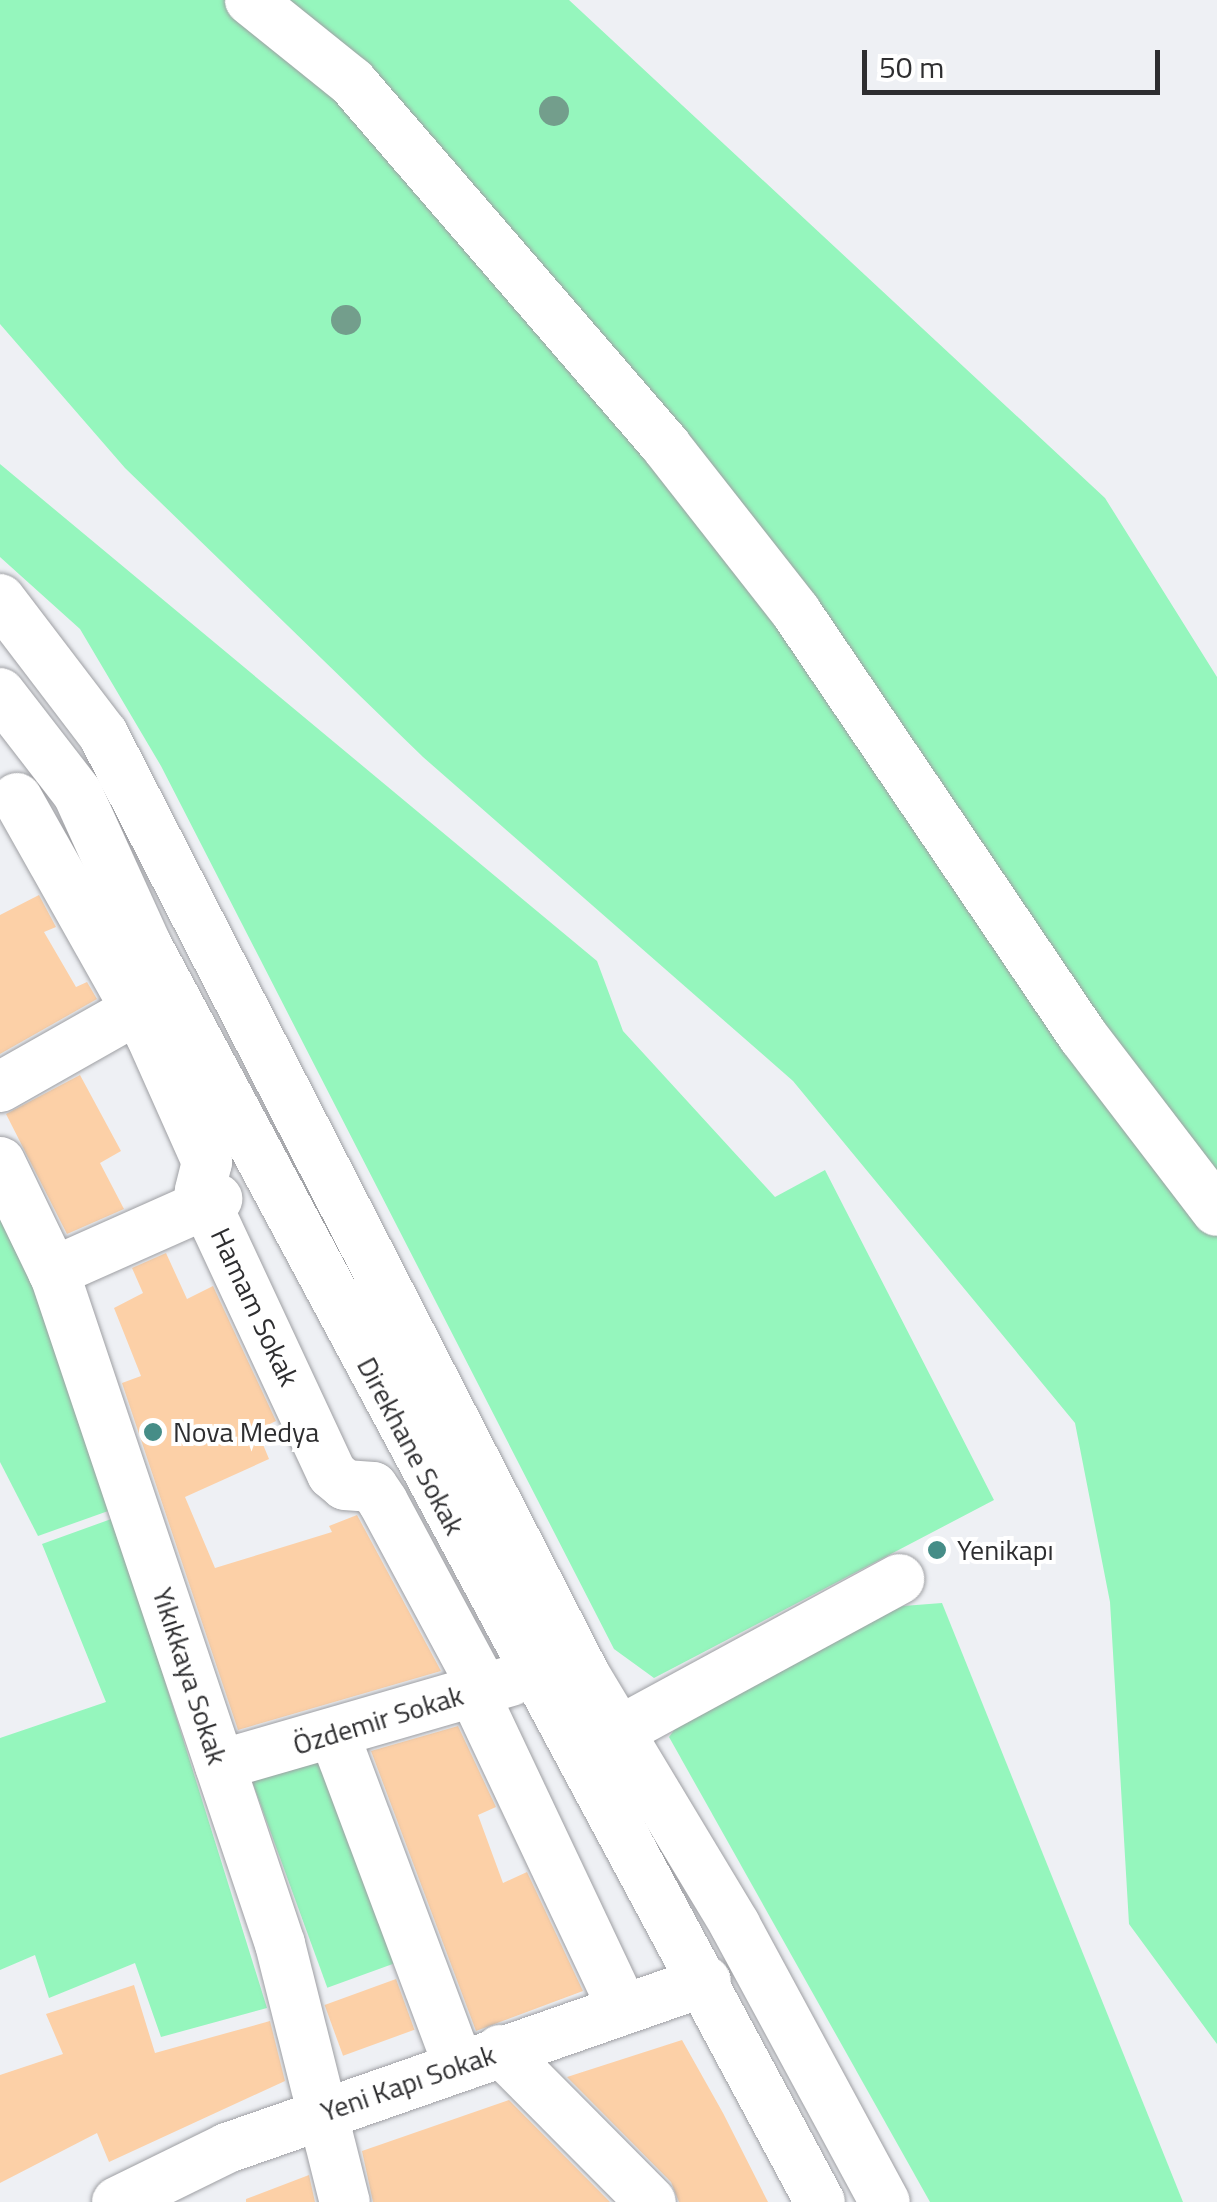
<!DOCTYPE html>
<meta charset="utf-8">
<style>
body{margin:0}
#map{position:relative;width:1217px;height:2202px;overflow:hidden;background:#eef0f4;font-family:"Titillium Web",sans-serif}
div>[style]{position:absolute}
.green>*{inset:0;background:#95f6bd;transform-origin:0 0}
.building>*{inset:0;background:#fcd0a7;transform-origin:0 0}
.roads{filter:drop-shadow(0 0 2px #9e9fa3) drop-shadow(0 0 2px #9e9fa3)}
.minor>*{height:50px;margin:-25px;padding:0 25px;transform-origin:25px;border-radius:25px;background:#fff}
.trees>*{width:30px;height:30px;margin:-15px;border-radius:50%;background:#739e8c}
.dots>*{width:28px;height:28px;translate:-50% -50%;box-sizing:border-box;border:5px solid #fff;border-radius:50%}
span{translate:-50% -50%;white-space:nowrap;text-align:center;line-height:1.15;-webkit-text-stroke:8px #fff;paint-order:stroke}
.street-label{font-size:28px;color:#2e2e30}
.poi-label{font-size:28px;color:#2e2e30}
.left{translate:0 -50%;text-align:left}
.scale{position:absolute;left:862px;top:50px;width:298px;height:45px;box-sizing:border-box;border:5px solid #2e2e30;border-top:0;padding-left:12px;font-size:30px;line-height:35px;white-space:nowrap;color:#2e2e30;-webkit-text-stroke:8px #fff;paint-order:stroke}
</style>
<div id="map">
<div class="green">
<i style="clip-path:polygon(0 0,569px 0,1105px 498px,1217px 677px,1217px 2044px,1129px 1924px,1110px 1602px,1075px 1423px,793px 1081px,423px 757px,125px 468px,0 324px)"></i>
<i style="clip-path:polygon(0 464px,597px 961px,623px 1031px,775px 1197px,825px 1170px,994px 1500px,654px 1678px,614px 1649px,161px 766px,80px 629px,0 557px)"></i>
<i style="clip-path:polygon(0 1204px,16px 1227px,111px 1510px,38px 1536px,0 1462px)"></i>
<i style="clip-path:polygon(114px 1518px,267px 2008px,161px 2037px,135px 1963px,49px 1998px,35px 1955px,0 1970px,0 1738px,106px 1702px,42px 1544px)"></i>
<i style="clip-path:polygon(942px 1603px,1183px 2202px,930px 2202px,669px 1737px,696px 1701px,903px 1606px)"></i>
<i style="left:324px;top:1739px;width:235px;height:82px;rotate:70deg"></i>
</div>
<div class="building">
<i style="clip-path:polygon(39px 895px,56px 927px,44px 932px,76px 987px,87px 982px,97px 999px,0 1054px,0 915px)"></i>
<i style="clip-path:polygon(80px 1075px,121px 1151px,100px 1163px,124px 1209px,67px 1234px,6px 1114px)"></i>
<i style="clip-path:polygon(166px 1253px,187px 1299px,213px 1286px,276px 1421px,257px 1430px,269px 1459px,185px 1497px,215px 1568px,332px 1532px,329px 1526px,357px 1515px,441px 1671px,238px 1730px,122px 1383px,141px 1376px,114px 1308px,143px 1293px,132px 1268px)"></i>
<i style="clip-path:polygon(458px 1726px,496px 1807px,478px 1815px,503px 1883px,527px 1872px,583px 1991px,476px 2031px,371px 1751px)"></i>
<i style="left:396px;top:1979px;width:54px;height:76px;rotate:70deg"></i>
<i style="clip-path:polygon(134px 1985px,155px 2053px,270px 2021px,285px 2081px,109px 2162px,97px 2133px,0 2183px,0 2075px,63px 2054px,46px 2014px)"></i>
<i style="clip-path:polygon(682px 2040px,723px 2113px,768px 2202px,679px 2202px,671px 2182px,567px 2077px)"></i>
<i style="clip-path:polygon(509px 2100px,610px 2202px,373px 2202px,362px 2151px)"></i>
<i style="clip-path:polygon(309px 2175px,315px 2202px,246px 2202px,246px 2199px)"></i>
</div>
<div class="roads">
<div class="minor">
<i style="left:250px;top:0;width:131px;rotate:38.8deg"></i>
<i style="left:352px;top:82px;width:481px;rotate:49.2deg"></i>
<i style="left:666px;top:446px;width:211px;rotate:51.9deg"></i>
<i style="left:796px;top:612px;width:512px;rotate:55.91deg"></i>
<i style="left:1083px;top:1036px;width:220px;rotate:52.6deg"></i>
<i style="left:0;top:599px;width:170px;rotate:52.7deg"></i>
<i style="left:103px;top:734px;width:1057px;rotate:62.88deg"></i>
<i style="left:585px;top:1675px;width:292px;rotate:59deg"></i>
<i style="left:735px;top:1925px;width:315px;rotate:61.6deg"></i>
<i style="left:0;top:693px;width:128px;rotate:52.3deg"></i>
<i style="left:78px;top:794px;width:167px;rotate:65.6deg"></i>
<i style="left:147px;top:946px;width:1425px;rotate:61.82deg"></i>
<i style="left:17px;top:798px;width:273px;rotate:60.6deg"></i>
<i style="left:151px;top:1036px;width:138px;rotate:66deg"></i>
<i style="left:207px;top:1162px;width:30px;rotate:104deg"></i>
<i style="left:200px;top:1191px;width:312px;rotate:65deg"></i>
<i style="left:332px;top:1474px;width:17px;rotate:40deg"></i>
<i style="left:345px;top:1485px;width:28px;rotate:4deg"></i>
<i style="left:373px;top:1487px;width:18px;rotate:56deg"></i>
<i style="left:383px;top:1502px;width:211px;rotate:61.7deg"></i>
<i style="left:483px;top:1688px;width:15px;rotate:110deg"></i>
<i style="left:478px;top:1702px;width:340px;rotate:64.7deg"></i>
<i style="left:0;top:1087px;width:172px;rotate:-29.5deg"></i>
<i style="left:0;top:1162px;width:129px;rotate:64.2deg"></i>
<i style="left:56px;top:1278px;width:703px;rotate:71.41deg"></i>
<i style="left:280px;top:1944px;width:266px;rotate:75.9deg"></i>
<i style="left:53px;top:1272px;width:180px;rotate:-24deg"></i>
<i style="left:334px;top:1734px;width:353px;rotate:69.4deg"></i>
<i style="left:590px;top:1747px;width:352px;rotate:-28.5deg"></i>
<i style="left:220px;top:1765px;width:303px;rotate:-16.1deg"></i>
<i style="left:500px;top:2050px;width:214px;rotate:45.2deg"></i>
<i style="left:117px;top:2202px;width:123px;rotate:-26.1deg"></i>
<i style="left:227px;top:2148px;width:507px;rotate:-19.22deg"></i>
</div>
</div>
<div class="trees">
<i style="left:554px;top:111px"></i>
<i style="left:346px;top:320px"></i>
</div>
<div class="dots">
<i style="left:153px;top:1432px;background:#468d87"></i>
<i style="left:937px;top:1550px;background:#468d87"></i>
</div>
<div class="street-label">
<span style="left:255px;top:1307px;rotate:65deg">Hamam Sokak</span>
<span style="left:411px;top:1446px;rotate:62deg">Direkhane Sokak</span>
<span style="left:190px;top:1676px;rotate:72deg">Yıkıkkaya Sokak</span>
<span style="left:378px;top:1720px;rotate:-17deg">Özdemir Sokak</span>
<span style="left:408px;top:2083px;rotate:-19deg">Yeni Kapı Sokak</span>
</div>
<div class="poi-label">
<span class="left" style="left:173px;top:1432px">Nova Medya</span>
<span class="left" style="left:957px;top:1550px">Yenikapı</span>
</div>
<div class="scale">50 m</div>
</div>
